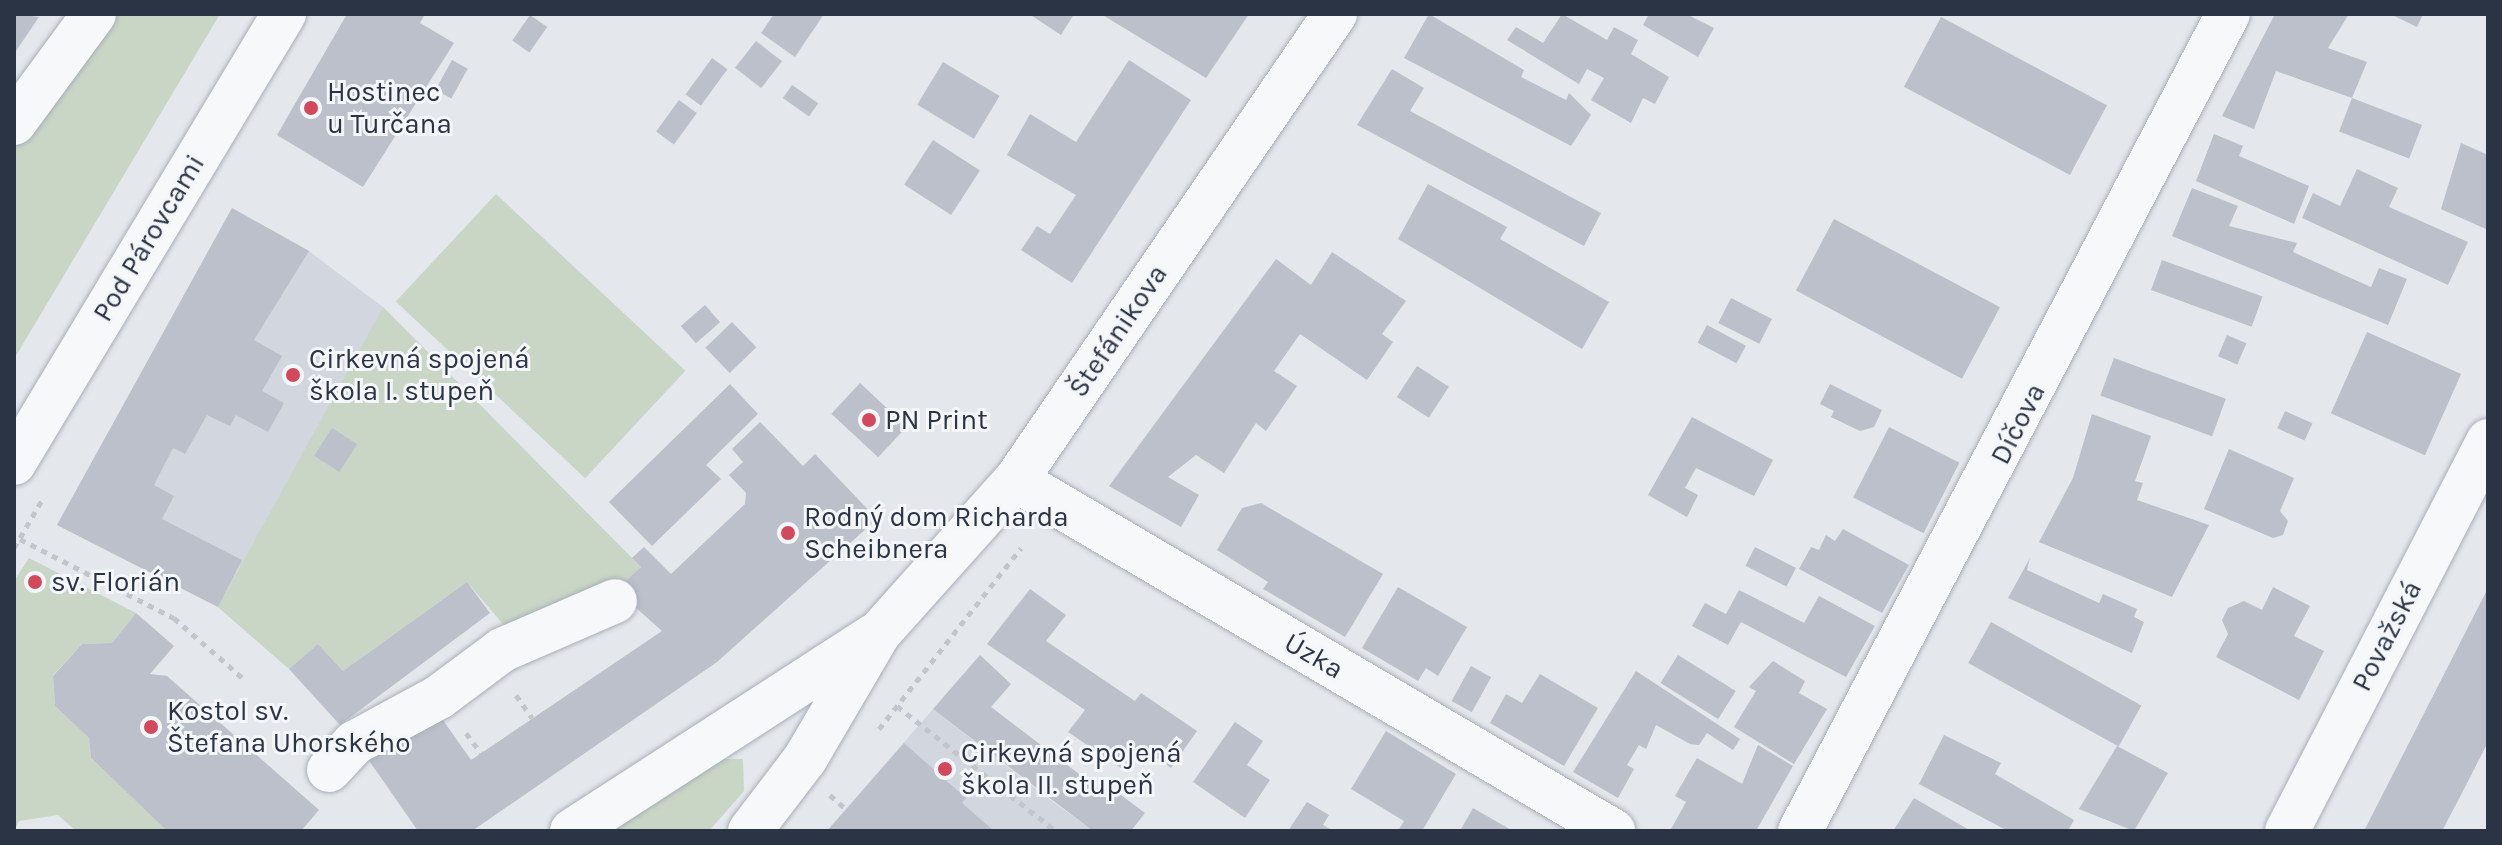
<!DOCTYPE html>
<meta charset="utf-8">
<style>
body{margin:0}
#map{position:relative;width:2502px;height:845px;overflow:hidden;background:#e4e7ec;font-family:Karla,sans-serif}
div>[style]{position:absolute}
.built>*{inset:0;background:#d2d6de}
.green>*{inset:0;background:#c9d6c5;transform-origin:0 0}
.building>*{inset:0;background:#bbc0ca;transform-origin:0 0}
.path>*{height:5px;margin-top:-2.5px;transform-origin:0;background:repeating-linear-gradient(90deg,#c2c5cb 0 6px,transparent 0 12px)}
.roads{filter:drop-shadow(0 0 2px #a9aeb7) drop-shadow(0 0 2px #a9aeb7)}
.minor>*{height:44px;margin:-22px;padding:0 22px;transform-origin:22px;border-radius:22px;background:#f7f8fa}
.dots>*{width:22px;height:22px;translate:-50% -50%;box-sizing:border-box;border:4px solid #f4f6f9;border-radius:50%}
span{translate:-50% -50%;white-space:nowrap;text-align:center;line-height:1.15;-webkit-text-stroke:6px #f4f6f9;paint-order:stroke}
.poi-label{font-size:28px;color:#2b3445}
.left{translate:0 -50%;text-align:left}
.street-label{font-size:28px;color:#2b3445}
.frame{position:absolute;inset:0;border:16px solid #2b3445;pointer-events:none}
</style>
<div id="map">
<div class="built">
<i style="clip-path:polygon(232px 208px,309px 251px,383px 307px,493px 418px,241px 627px,218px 607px,57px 525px)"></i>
<i style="clip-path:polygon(933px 709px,1045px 796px,1093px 831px,827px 831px)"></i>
</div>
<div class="green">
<i style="clip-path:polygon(107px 14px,220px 14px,14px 359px,14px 145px)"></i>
<i style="left:496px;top:194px;width:259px;height:147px;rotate:43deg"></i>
<i style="clip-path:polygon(383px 307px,641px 567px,616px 590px,508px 630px,467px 582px,343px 671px,318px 644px,289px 669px,218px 607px)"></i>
<i style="clip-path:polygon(29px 558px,136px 613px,112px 643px,82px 644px,53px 675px,55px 706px,89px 738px,91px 758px,167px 831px,76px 831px,58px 815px,19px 821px,14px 831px,14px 581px)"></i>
<i style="clip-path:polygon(711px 759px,743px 759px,744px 791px,709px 831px,608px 831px)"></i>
</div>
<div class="building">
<i style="clip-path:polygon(14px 14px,39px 17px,14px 54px)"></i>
<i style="clip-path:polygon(347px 14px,425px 14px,420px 23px,454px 43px,363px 187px,277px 135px)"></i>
<i style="clip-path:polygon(774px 14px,824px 14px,795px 57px,761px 33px)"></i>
<i style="clip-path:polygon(1029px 14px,1074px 14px,1061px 35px)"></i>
<i style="clip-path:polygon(1101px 14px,1249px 14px,1206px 78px)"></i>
<i style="clip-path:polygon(1429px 14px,1524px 70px,1521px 77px,1566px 100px,1569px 93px,1591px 115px,1571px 146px,1404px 58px)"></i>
<i style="clip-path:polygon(1562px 14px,1607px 40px,1614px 27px,1638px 40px,1631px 54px,1669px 77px,1655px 104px,1643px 98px,1631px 123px,1591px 100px,1604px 78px,1587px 69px,1579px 84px,1507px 40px,1516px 27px,1543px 43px)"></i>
<i style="clip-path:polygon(1649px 14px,1686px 14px,1714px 28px,1698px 57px,1643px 25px)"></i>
<i style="clip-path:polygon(2275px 14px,2349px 14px,2328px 48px,2367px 62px,2352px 98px,2276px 71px,2254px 129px,2222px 116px)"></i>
<i style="clip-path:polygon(2390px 14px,2423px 14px,2417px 27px)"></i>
<i style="left:530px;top:15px;width:21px;height:31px;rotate:35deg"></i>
<i style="left:1941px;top:17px;width:188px;height:79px;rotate:28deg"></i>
<i style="left:756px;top:41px;width:33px;height:34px;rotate:38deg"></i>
<i style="left:712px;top:58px;width:19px;height:45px;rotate:36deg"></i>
<i style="left:452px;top:60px;width:18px;height:34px;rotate:29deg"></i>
<i style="clip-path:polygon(1129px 60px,1191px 100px,1072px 283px,1021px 250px,1037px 226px,1050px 234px,1076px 195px,1007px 155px,1030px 114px,1076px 142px)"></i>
<i style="left:943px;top:62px;width:66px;height:50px;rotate:31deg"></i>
<i style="clip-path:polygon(1392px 69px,1424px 88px,1410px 111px,1601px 213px,1584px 246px,1357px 125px)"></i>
<i style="left:792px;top:85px;width:32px;height:16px;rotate:35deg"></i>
<i style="left:2352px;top:98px;width:75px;height:36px;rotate:21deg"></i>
<i style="left:679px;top:100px;width:22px;height:39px;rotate:36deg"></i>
<i style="clip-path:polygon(2214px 134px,2243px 146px,2239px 156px,2309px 186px,2294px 224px,2196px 181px)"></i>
<i style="left:933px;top:140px;width:56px;height:53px;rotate:33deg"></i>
<i style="clip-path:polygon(2461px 143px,2488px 155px,2488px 230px,2441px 209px)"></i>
<i style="clip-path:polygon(2357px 169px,2398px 188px,2389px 207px,2468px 242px,2448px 285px,2302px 218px,2313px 193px,2340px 206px)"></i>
<i style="clip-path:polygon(1428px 184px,1507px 227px,1500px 239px,1609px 302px,1582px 349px,1398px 239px)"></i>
<i style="clip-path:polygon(2192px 188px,2238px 206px,2229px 226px,2297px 243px,2293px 252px,2346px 276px,2371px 287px,2379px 268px,2407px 279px,2388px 325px,2172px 236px)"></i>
<i style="clip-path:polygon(232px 208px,309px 251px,254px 340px,282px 356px,262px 391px,284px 403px,268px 432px,236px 415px,230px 426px,207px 415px,185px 454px,173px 448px,154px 485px,174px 496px,162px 519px,242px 560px,218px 607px,57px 525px)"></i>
<i style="left:1834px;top:219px;width:188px;height:81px;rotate:28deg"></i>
<i style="clip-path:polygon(1332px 252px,1406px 301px,1382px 334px,1393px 342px,1367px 380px,1300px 334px,1274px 371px,1297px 386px,1266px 431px,1256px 423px,1224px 473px,1196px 455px,1168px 477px,1199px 495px,1181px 527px,1109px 486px,1276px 259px,1311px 285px)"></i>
<i style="left:2162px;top:260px;width:107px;height:32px;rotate:20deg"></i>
<i style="left:1731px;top:298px;width:46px;height:28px;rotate:27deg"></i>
<i style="left:705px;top:305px;width:23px;height:32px;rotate:49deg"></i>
<i style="left:732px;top:322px;width:35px;height:37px;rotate:46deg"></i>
<i style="left:1707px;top:325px;width:44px;height:20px;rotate:28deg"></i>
<i style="left:2367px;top:332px;width:103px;height:89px;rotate:24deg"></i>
<i style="left:2227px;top:335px;width:21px;height:23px;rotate:23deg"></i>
<i style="left:2114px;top:358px;width:119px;height:40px;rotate:20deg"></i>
<i style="left:1417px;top:366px;width:38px;height:37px;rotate:33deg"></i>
<i style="left:860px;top:383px;width:64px;height:42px;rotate:43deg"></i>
<i style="clip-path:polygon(730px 384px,758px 414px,706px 465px,721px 479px,652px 546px,609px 502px)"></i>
<i style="clip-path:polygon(1830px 384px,1882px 410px,1874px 427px,1860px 431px,1831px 417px,1834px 411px,1820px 404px)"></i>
<i style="left:2285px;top:411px;width:30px;height:19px;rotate:24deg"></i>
<i style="clip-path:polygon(2092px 414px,2151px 436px,2135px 481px,2143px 483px,2137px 500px,2209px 525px,2172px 597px,2039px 542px,2073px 478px)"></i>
<i style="clip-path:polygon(1692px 417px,1773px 460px,1754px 496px,1696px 468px,1685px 488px,1698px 495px,1687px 517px,1648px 495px)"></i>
<i style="clip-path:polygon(760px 422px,803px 466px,815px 454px,877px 519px,717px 662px,472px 831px,418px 831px,368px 759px,440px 716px,471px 760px,662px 631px,616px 590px,641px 567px,632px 558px,644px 547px,671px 574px,745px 504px,746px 493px,729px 475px,743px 462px,732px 449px)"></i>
<i style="left:1889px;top:427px;width:79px;height:79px;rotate:27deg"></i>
<i style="left:332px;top:428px;width:30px;height:33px;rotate:33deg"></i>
<i style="clip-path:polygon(2229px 449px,2294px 478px,2280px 511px,2288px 521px,2283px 535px,2273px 538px,2204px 509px)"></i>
<i style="clip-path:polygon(1261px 503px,1383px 574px,1345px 637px,1263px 589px,1268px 582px,1217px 550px,1242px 508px)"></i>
<i style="clip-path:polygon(1843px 529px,1909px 565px,1882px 613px,1799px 569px,1811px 547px,1819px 550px,1826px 535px,1835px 541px)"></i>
<i style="left:1755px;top:547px;width:46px;height:21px;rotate:27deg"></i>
<i style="clip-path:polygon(2030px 558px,2027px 570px,2099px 603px,2103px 594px,2137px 609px,2134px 617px,2144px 622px,2132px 653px,2008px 598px)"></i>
<i style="clip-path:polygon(467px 582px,490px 613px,340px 725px,289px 669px,318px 644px,343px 671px)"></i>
<i style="clip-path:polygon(1398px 587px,1467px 627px,1438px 676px,1426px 668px,1418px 681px,1362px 648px)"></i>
<i style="clip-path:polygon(2273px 587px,2310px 606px,2294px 636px,2324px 651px,2299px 700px,2216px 657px,2228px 634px,2222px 620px,2228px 608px,2244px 601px,2262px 610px)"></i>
<i style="clip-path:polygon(2488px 588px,2488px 742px,2462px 793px,2442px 831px,2364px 831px)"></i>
<i style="clip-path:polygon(1030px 589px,1066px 615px,1046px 641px,1135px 701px,1141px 693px,1197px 731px,1171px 768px,1141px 747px,1124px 770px,1068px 732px,1085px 710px,987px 644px)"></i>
<i style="clip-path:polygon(1739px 590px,1804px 623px,1819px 596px,1875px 626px,1846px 677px,1741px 622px,1728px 645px,1692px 626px,1705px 603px,1726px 614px)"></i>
<i style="clip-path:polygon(136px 613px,174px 646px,150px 674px,167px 676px,319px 810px,301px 831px,167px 831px,91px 758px,89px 738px,55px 706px,53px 676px,82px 644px,112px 643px)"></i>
<i style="left:1991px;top:622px;width:172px;height:47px;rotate:29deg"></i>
<i style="clip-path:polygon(980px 655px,1011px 684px,991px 707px,1108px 796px,1113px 789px,1145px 813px,1131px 831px,1093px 831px,933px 709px)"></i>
<i style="left:1678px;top:655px;width:68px;height:33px;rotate:32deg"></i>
<i style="clip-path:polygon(1773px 661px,1805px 681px,1799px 693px,1827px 709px,1794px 764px,1734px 727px,1756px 691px,1749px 687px)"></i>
<i style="left:1471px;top:666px;width:23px;height:40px;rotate:29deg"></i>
<i style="clip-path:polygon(1636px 671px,1740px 739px,1733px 750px,1707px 733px,1699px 745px,1690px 744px,1656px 725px,1646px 749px,1639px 745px,1627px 765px,1634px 769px,1618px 798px,1573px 772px)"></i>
<i style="clip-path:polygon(1540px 674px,1598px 708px,1564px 766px,1490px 723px,1506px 694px,1522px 703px)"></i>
<i style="clip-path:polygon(1235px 722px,1263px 741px,1247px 765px,1270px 780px,1245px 818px,1193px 782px)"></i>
<i style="clip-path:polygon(1386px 731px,1456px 774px,1422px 831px,1398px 831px,1404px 821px,1351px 789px)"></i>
<i style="clip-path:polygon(1944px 735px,2001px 763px,1995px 774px,2074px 820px,2068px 831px,2008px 831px,1919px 784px)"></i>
<i style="clip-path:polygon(904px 743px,966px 798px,962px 803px,994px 831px,827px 831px)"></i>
<i style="clip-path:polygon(1758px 745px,1793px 766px,1756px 831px,1671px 829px,1686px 802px,1675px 796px,1697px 758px,1742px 784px)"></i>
<i style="clip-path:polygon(2117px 746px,2168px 773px,2134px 831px,2079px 809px)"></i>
<i style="clip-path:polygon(1914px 798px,1971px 831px,1893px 831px)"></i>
<i style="clip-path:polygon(1307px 802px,1329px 815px,1323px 825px,1333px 831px,1288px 831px)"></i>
<i style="clip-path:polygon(1473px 808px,1513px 831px,1460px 831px)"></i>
</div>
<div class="path">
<i style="left:20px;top:539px;width:173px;rotate:27.2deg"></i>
<i style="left:174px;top:618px;width:94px;rotate:41.1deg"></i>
<i style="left:14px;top:548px;width:56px;rotate:-59.7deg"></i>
<i style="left:516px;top:695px;width:28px;rotate:55deg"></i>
<i style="left:897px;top:706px;width:202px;rotate:38.2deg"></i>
<i style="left:879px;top:729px;width:230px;rotate:-51.9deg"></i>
<i style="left:466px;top:733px;width:25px;rotate:53deg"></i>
<i style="left:830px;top:795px;width:21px;rotate:41deg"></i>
</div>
<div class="roads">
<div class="minor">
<i style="left:14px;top:123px;width:135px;rotate:-53.7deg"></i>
<i style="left:14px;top:463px;width:524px;rotate:-58.98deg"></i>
<i style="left:1016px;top:480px;width:693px;rotate:30.45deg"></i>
<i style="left:329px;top:770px;width:37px;rotate:-47deg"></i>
<i style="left:354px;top:743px;width:97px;rotate:-28.4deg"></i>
<i style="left:439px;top:697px;width:79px;rotate:-36.7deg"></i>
<i style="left:502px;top:650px;width:123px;rotate:-23.4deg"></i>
<i style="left:572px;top:831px;width:359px;rotate:-32.9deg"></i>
<i style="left:750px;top:831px;width:91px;rotate:-52.6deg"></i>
<i style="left:805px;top:759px;width:146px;rotate:-59.6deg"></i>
<i style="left:879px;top:633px;width:205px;rotate:-48.2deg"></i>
<i style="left:1016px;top:480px;width:565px;rotate:-55.61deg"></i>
<i style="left:1800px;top:831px;width:922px;rotate:-62.35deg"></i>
<i style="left:2287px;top:831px;width:439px;rotate:-62.7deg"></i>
</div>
</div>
<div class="dots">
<i style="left:311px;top:108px;background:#d1495b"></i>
<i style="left:293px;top:375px;background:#d1495b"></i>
<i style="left:869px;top:420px;background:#d1495b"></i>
<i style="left:788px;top:533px;background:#d1495b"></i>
<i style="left:35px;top:582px;background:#d1495b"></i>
<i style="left:151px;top:727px;background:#d1495b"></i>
<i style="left:945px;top:769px;background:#d1495b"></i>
</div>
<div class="poi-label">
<span class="left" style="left:327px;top:108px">Hostinec<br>u Turčana</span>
<span class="left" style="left:309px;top:375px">Cirkevná spojená<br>škola I. stupeň</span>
<span class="left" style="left:885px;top:420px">PN Print</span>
<span class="left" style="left:804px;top:533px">Rodný dom Richarda<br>Scheibnera</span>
<span class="left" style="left:51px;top:582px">sv. Florián</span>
<span class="left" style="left:167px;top:727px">Kostol sv.<br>Štefana Uhorského</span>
<span class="left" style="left:961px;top:769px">Cirkevná spojená<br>škola II. stupeň</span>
</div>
<div class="street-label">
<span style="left:149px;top:238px;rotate:-59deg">Pod Párovcami</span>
<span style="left:1118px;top:331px;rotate:-56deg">Štefánikova</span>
<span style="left:2018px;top:424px;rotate:-63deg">Díčova</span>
<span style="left:2387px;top:636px;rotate:-63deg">Považská</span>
<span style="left:1314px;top:656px;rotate:30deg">Úzka</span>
</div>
<div class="frame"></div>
</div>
